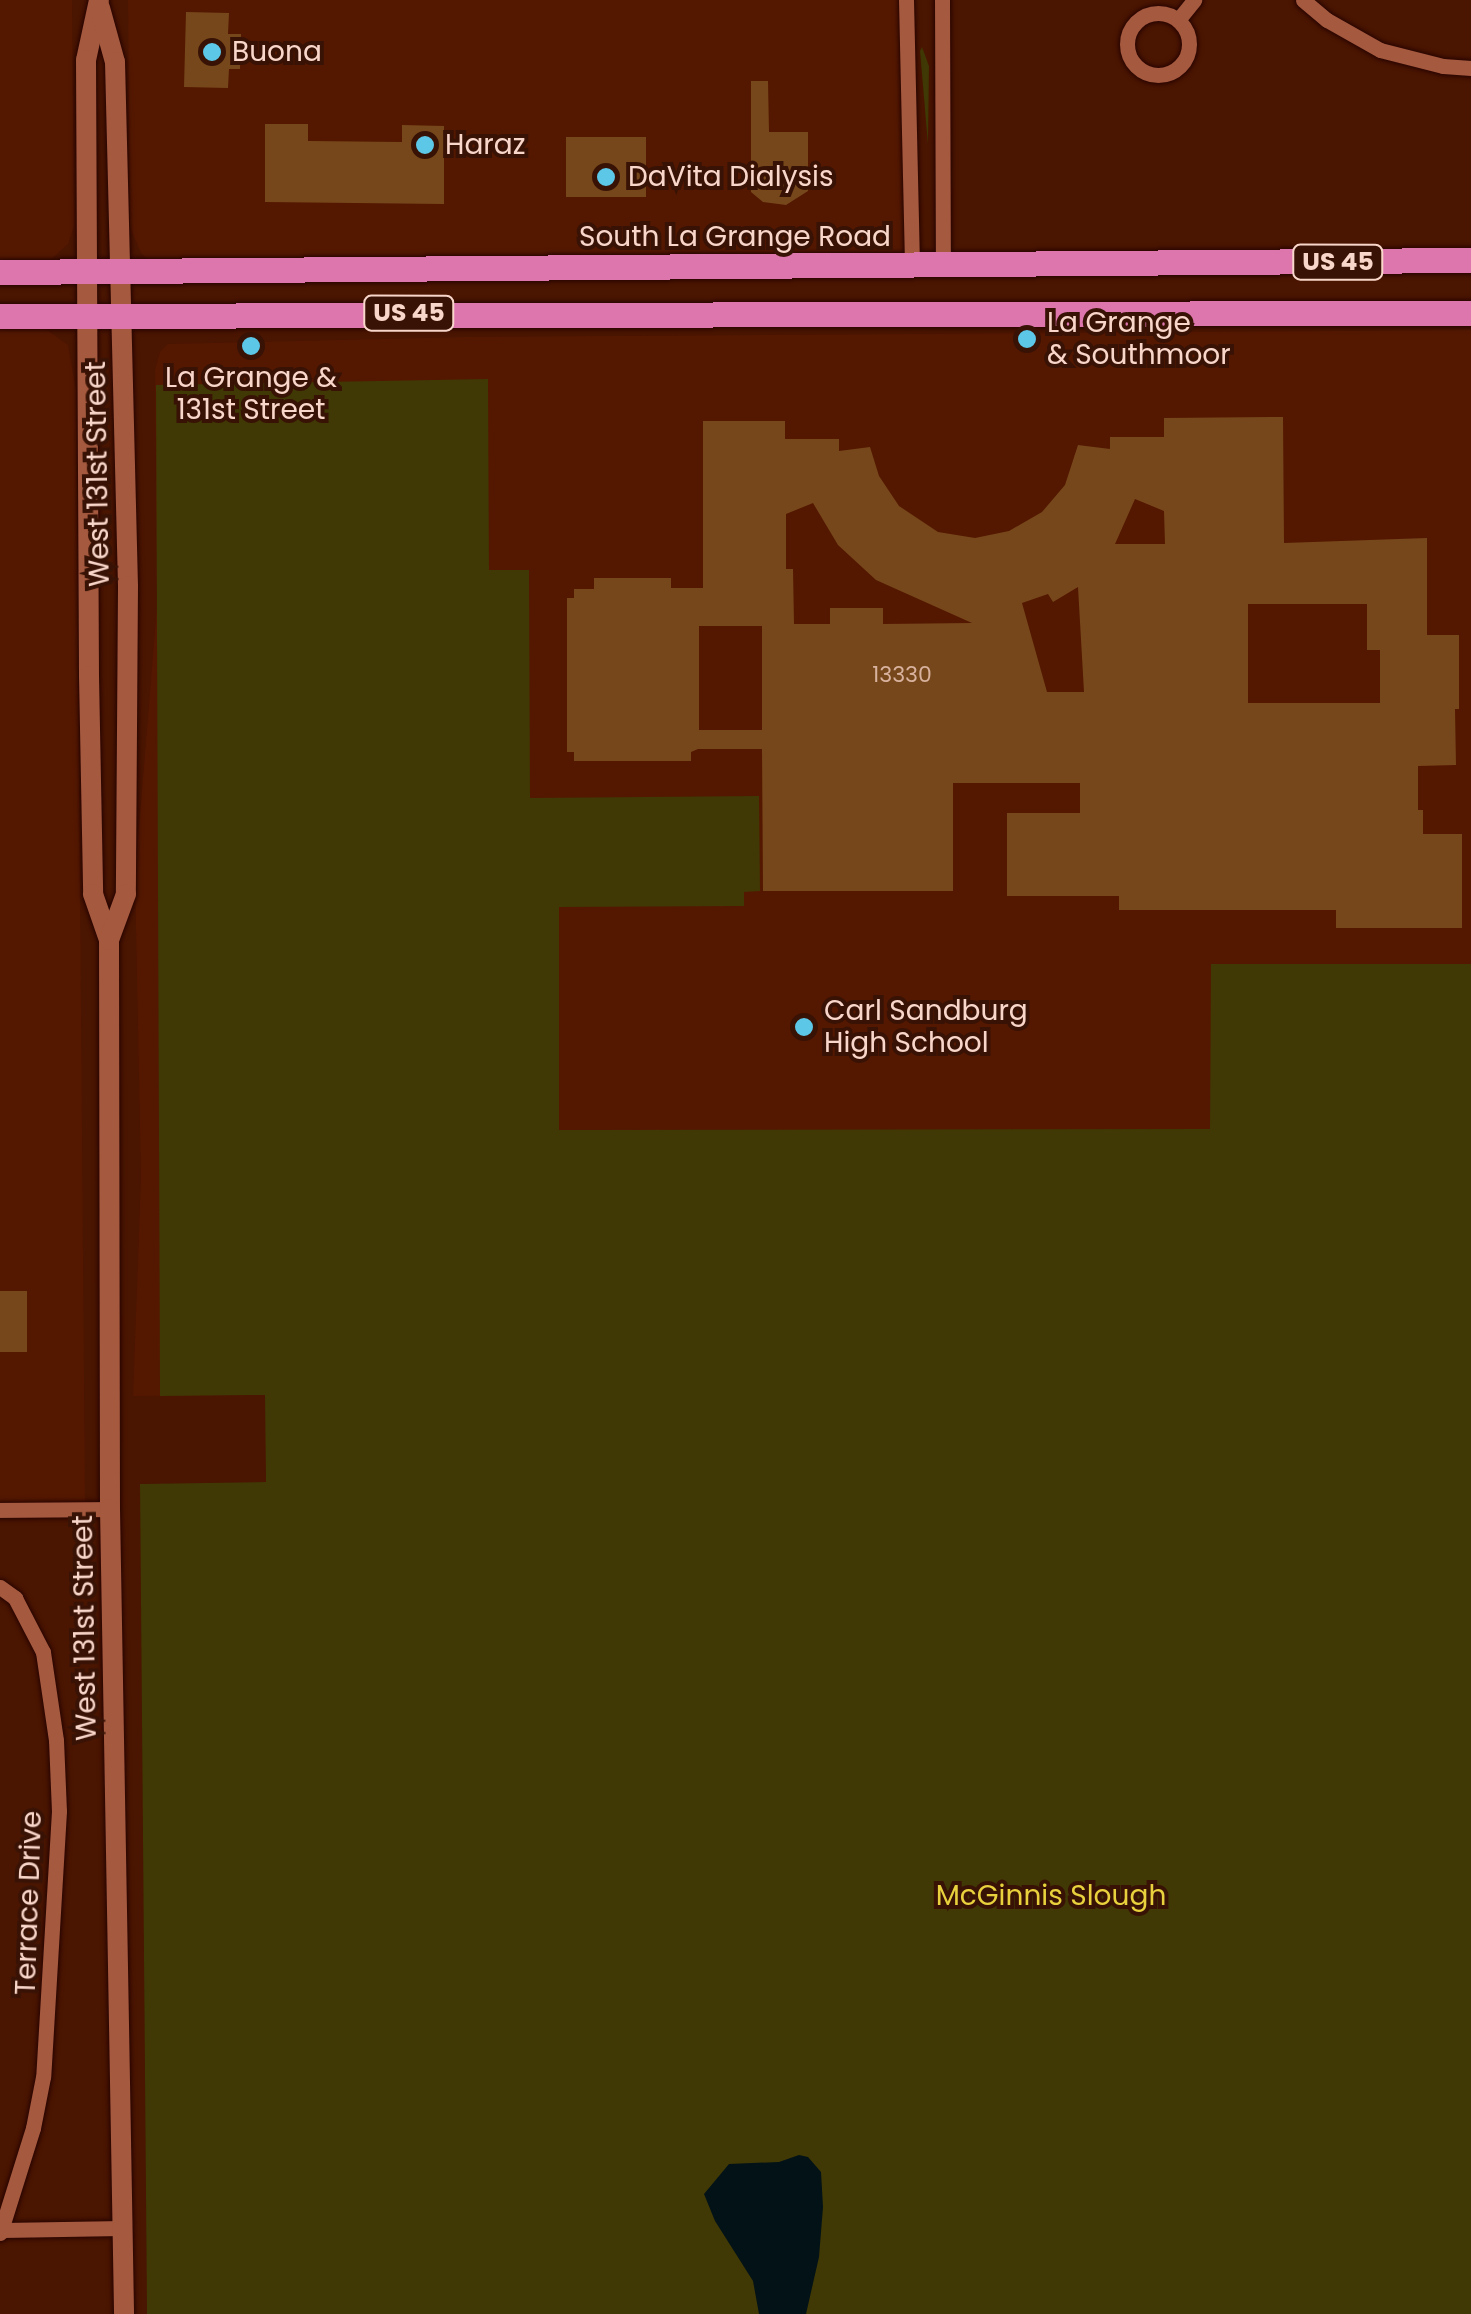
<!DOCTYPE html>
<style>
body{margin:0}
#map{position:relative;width:1471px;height:2314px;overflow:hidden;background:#4a1501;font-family:Poppins,sans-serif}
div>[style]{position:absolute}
.built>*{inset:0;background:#541801}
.green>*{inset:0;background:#403805}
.water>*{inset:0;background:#021217}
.building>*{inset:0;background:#76471b;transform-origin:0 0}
.roads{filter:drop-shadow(0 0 2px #270400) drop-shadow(0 0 2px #270400)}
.minor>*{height:15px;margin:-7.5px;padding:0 7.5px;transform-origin:7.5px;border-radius:7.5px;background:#a5593e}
.minor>.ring{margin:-7.5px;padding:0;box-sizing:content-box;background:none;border:15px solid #a5593e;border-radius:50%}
.tertiary>*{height:20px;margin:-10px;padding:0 10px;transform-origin:10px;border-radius:10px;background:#a5593e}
.trunk>*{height:25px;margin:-12.5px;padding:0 12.5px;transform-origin:12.5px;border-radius:12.5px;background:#de76ae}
.dots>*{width:28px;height:28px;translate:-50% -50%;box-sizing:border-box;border:5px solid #381205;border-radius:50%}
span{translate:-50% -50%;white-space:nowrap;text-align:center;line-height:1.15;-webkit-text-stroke:8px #381205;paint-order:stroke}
.number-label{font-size:22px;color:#d8b29e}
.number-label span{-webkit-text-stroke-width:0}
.shield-label span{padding:2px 8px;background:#381205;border:2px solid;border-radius:8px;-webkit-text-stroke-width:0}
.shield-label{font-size:25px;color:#f9d6ca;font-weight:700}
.poi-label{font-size:28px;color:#f9d6ca}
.left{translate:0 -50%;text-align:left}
.street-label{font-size:28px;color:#f9d6ca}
.park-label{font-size:28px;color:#e8d13d}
</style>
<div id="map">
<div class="built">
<i style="clip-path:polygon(0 0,72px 0,74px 226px,68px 244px,46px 264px,0 267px)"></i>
<i style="clip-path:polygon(128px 0,902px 0,908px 260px,151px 262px,141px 253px,130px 227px)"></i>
<i style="clip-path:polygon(40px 325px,68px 345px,76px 390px,85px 1502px,0 1503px,0 326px)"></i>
<i style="clip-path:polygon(1471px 330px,1471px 1360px,266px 1483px,265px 1395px,133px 1396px,141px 1177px,135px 877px,157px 606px,155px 370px,160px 352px,168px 344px,468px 337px)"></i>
</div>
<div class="green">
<i style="clip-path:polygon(922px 47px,929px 66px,928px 145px,920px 51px)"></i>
<i style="clip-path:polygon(488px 379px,489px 570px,529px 570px,530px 798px,759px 796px,760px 891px,744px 892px,744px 906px,559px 907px,559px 1130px,1210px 1129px,1211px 964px,1471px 964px,1471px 2314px,147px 2314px,140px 1484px,266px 1482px,265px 1395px,160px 1396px,156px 385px)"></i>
</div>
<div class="water">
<i style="clip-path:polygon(799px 2155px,808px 2157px,821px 2172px,823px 2207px,819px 2257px,806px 2314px,759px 2314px,753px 2281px,715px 2221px,704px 2194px,729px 2164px,779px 2162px)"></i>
</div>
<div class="building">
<i style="clip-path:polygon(186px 12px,229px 13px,228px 34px,241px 34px,240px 69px,229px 69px,228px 88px,184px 87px)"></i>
<i style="clip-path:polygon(751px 81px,768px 81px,769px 132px,808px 132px,808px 191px,786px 205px,763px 202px,751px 192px)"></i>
<i style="clip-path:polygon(265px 124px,308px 124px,308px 141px,402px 142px,402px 125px,444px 126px,444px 204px,265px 202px)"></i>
<i style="left:566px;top:137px;width:80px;height:60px"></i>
<i style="clip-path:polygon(evenodd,1283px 417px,1284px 543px,1427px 538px,1427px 635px,1459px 635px,1459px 709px,1455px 709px,1456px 765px,1418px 766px,1418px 810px,1423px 810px,1423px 834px,1462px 834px,1462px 928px,1336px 928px,1336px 910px,1119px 910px,1119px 896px,1007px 896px,1007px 813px,1080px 813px,1080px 783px,953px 783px,953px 891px,763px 891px,762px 749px,698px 749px,691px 752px,691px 761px,574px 761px,574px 752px,567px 752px,567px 598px,574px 598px,574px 589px,594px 589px,594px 578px,671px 578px,671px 588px,703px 588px,703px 421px,785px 421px,785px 439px,839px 439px,839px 451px,870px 447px,879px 476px,899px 506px,938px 532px,975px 538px,1009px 531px,1042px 512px,1065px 485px,1078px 445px,1110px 449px,1110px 437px,1164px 437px,1164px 418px,1283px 417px,1135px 499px,1164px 511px,1165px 544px,1115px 544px,1135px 499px,1283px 417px,813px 503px,838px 545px,876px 580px,972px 623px,883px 624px,883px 608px,830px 608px,830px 624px,794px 624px,793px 569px,786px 569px,786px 514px,813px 503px,1283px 417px,1078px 587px,1084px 692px,1047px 692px,1022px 603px,1048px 594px,1053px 602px,1078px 587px,1283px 417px,1248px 604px,1367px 604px,1367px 650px,1380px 650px,1380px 703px,1248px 703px,1248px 604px,1283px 417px,699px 626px,762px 626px,762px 730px,699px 730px,699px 626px)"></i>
<i style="left:0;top:1291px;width:27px;height:61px"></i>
</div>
<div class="roads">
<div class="minor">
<i style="left:906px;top:0;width:266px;rotate:88.7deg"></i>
<i style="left:942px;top:0;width:266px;rotate:89.8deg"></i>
<i style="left:1303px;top:0;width:31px;rotate:40deg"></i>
<i style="left:1327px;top:20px;width:61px;rotate:29.5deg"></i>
<i style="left:1380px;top:50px;width:65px;rotate:14.3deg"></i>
<i style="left:1443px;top:66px;width:28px;rotate:4deg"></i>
<i class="ring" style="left:1127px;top:13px;width:47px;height:47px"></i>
<i style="left:1178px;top:20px;width:26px;rotate:-51deg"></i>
<i style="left:0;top:1510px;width:110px;rotate:-0.5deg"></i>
<i style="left:0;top:1587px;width:19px;rotate:36deg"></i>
<i style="left:15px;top:1598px;width:61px;rotate:62.6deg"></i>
<i style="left:43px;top:1652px;width:89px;rotate:81.6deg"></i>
<i style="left:56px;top:1740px;width:71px;rotate:87.6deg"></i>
<i style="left:59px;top:1811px;width:266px;rotate:93.4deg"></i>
<i style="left:43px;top:2077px;width:52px;rotate:101.1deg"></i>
<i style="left:33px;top:2128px;width:110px;rotate:107.4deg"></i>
<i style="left:2px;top:2230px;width:121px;rotate:-0.9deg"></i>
</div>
<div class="tertiary">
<i style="left:99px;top:0;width:61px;rotate:102.2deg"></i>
<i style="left:86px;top:60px;width:616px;rotate:89.72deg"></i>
<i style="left:89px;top:676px;width:218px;rotate:88.9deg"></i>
<i style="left:93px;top:894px;width:49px;rotate:70.8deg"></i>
<i style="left:109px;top:940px;width:569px;rotate:89.9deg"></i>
<i style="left:110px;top:1509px;width:805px;rotate:89deg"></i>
<i style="left:100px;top:8px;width:56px;rotate:74.5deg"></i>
<i style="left:115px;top:62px;width:524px;rotate:88.58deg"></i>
<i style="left:128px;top:586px;width:308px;rotate:90.4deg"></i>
<i style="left:126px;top:894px;width:49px;rotate:110.3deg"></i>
</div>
<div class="trunk">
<i style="left:0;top:272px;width:1471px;rotate:-0.47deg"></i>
<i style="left:0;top:316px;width:1471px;rotate:-0.12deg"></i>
</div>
</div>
<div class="dots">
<i style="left:212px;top:52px;background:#5cc7e7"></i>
<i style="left:425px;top:145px;background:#5cc7e7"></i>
<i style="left:606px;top:177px;background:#5cc7e7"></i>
<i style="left:1027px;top:339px;background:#5cc7e7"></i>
<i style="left:251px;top:346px;background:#5cc7e7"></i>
<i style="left:804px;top:1027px;background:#5cc7e7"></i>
</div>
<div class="number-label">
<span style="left:902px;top:675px">13330</span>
</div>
<div class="shield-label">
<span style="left:1338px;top:262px">US 45</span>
<span style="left:409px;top:313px">US 45</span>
</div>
<div class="poi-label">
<span class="left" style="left:232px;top:52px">Buona</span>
<span class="left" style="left:445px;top:145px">Haraz</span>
<span class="left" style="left:628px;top:177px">DaVita Dialysis</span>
<span class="left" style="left:1047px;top:339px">La Grange<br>&amp; Southmoor</span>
<span style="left:251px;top:394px">La Grange &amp;<br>131st Street</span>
<span class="left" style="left:824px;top:1027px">Carl Sandburg<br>High School</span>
</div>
<div class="street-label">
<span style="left:735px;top:237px">South La Grange Road</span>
<span style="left:98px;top:474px;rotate:-91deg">West 131st Street</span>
<span style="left:85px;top:1628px;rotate:-91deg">West 131st Street</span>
<span style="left:29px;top:1903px;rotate:-88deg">Terrace Drive</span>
</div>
<div class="park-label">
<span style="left:1051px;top:1896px">McGinnis Slough</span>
</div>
</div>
